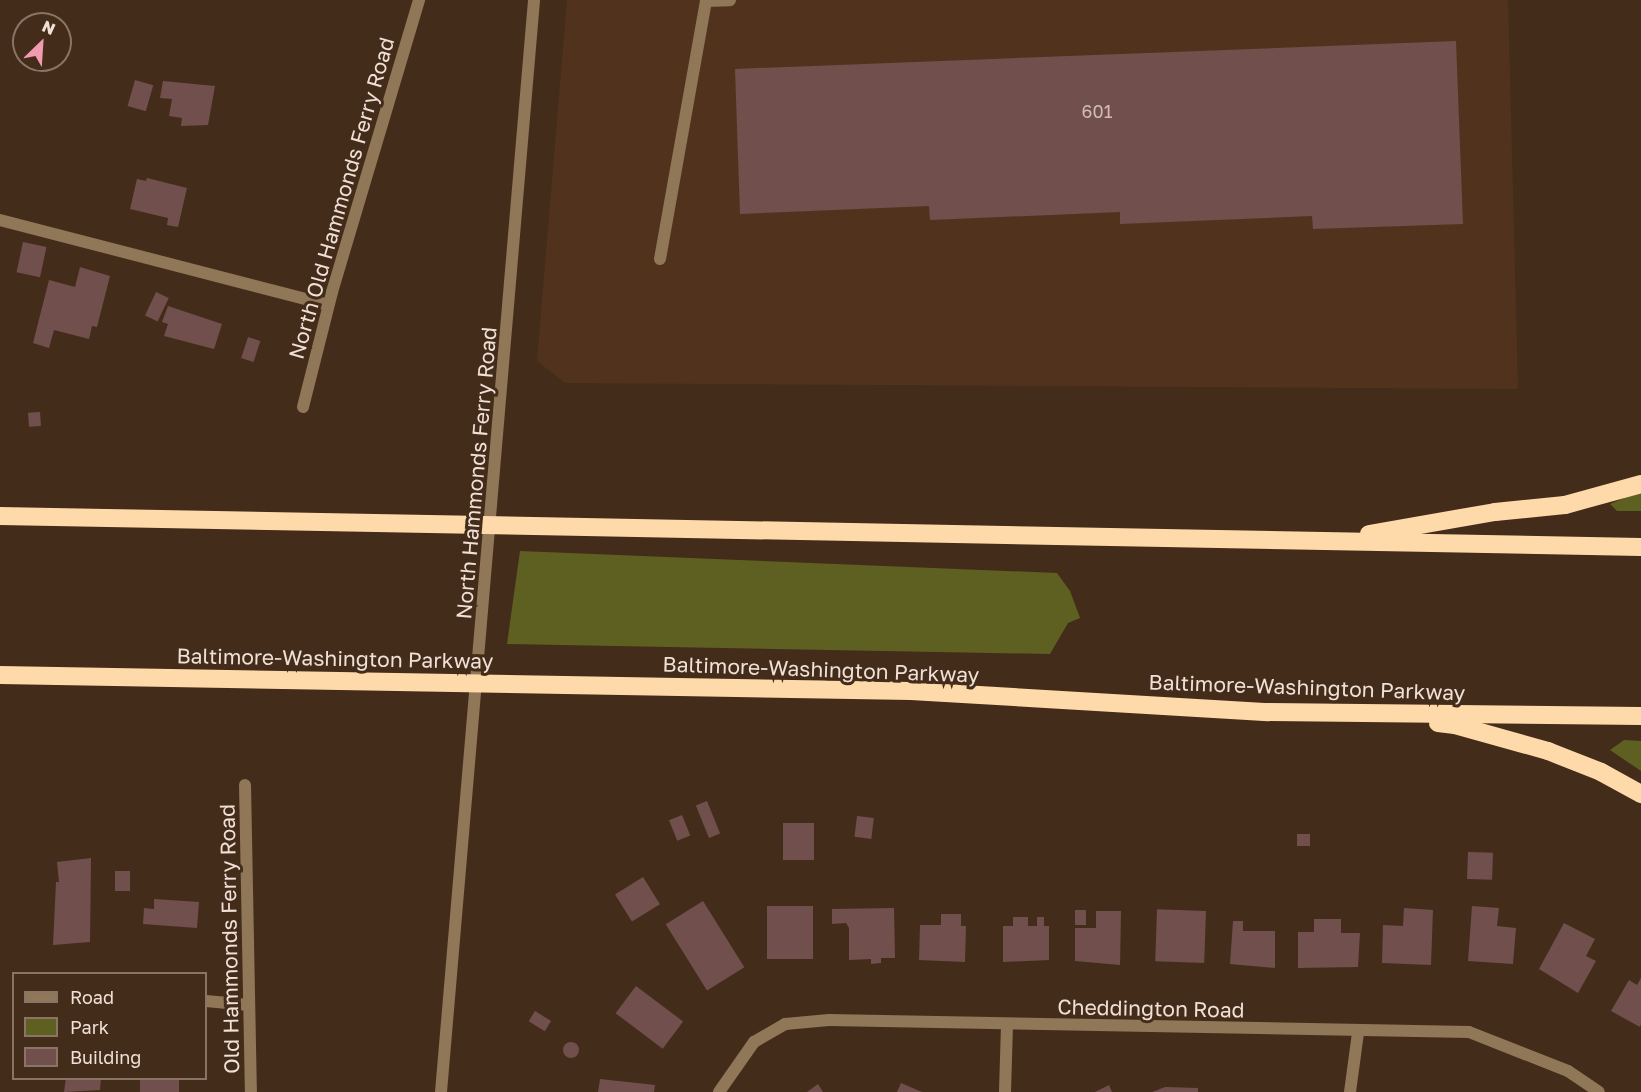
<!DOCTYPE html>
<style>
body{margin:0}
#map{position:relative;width:1641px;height:1092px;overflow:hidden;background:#442c1b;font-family:"Golos Text",sans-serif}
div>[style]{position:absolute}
.built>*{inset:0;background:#51331d}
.green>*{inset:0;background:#5e6021}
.building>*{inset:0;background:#714f4d;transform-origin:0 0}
.round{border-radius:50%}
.service>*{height:12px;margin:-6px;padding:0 6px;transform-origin:6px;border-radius:6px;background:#8f7757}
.minor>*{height:12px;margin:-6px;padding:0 6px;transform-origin:6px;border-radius:6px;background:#8f7757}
.tertiary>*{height:12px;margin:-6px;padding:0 6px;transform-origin:6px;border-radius:6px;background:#8f7757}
.motorway>*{height:18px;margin:-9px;padding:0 9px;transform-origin:9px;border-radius:9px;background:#fed9aa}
span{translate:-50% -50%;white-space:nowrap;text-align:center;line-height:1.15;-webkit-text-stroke:6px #442c1b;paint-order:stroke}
.number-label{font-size:18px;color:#d0bcb4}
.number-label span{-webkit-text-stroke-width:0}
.street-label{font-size:21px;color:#f0e0d6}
.legend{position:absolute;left:12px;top:972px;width:195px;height:108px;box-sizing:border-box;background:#442c1b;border:2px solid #897466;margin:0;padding:8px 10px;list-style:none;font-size:18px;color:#f0e0d6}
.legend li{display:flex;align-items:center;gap:12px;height:30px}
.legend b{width:30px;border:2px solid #897466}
.north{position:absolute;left:12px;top:12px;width:60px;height:60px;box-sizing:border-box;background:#442c1b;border:2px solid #897466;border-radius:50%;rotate:25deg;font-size:16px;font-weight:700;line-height:24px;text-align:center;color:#f0e0d6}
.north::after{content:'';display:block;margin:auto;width:21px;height:27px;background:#f29aae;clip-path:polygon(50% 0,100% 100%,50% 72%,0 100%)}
</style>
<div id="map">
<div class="built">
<i style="clip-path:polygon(567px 0,1508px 0,1518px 389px,565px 383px,537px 361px)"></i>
</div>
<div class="green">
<i style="clip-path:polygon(1641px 491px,1641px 511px,1617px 511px,1610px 504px)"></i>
<i style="clip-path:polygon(520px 551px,1057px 573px,1070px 591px,1080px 618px,1068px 623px,1050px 654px,507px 644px)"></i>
<i style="clip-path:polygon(1624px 740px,1641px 741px,1641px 771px,1610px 750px)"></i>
</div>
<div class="building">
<i style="clip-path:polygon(1456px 41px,1463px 224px,1313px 229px,1312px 216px,1120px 224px,1120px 212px,930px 220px,929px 206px,740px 214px,735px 69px)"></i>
<i style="left:135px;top:80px;width:19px;height:27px;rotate:16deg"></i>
<i style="clip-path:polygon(163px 81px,215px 86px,208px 125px,181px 126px,182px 118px,169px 116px,172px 99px,160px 98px)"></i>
<i style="clip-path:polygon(147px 178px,187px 188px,178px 227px,167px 225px,168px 218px,130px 209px,137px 179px,146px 181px)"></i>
<i style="left:23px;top:242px;width:24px;height:31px;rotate:12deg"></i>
<i style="clip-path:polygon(80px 267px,110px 276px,97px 327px,92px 326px,89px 339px,54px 330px,49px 348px,33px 343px,49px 280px,75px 287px)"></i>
<i style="left:156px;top:292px;width:14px;height:26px;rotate:25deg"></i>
<i style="clip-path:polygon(168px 306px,222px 324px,214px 349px,164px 336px,168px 324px,162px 322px)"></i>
<i style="left:248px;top:337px;width:13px;height:22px;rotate:18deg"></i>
<i style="left:40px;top:412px;width:14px;height:12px;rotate:86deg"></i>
<i style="left:707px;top:801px;width:35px;height:12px;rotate:68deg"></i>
<i style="left:682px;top:815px;width:22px;height:14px;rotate:68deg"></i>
<i style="left:857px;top:816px;width:17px;height:21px;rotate:7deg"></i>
<i style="left:783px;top:823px;width:31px;height:37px"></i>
<i style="left:1297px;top:834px;width:13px;height:12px"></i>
<i style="left:1468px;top:852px;width:25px;height:27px;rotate:2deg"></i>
<i style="clip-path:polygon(91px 858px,90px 942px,53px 945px,56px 882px,59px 882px,57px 862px)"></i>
<i style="left:115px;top:871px;width:15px;height:20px"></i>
<i style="left:643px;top:877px;width:32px;height:33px;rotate:58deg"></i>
<i style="clip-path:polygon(154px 899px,199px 902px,197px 928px,143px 924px,144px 908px,154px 909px)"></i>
<i style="left:703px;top:901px;width:78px;height:44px;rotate:58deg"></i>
<i style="left:813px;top:906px;width:53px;height:46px;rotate:90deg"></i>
<i style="clip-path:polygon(1472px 906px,1499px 908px,1497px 926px,1516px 928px,1513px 964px,1468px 961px)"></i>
<i style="clip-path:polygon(894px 908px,895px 958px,881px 958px,881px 963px,871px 964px,871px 959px,849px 960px,849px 928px,846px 923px,832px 924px,832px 909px)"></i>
<i style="clip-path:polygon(1404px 908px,1433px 910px,1431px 965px,1382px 963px,1383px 925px,1403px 926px)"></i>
<i style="left:1075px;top:910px;width:11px;height:15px"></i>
<i style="clip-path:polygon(1096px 911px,1121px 911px,1120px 965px,1075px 961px,1075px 928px,1096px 928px)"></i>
<i style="left:1206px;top:911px;width:52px;height:49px;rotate:92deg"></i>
<i style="clip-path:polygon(941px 914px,961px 914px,961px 926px,966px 926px,965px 962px,919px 960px,920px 925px,941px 925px)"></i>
<i style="clip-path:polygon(1013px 917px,1028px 917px,1028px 926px,1037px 926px,1037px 917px,1044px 917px,1044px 926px,1049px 926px,1049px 960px,1003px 962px,1003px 926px,1013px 926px)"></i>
<i style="clip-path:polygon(1314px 919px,1341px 919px,1341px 933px,1360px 933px,1358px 967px,1298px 968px,1298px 932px,1314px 932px)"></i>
<i style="clip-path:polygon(1233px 921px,1243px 921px,1243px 931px,1275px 931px,1275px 968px,1230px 964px)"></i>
<i style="clip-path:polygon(1564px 923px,1595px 939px,1586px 956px,1596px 961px,1578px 993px,1539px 969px)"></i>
<i style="clip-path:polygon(1641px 978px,1641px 1024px,1640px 1027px,1611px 1011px,1629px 980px,1637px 985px)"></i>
<i style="left:636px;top:986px;width:59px;height:34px;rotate:37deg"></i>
<i style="left:535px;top:1011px;width:19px;height:12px;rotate:32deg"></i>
<i class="round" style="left:563px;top:1042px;width:16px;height:16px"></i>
<i style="clip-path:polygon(66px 1078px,101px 1078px,100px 1090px,64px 1092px)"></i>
<i style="left:140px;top:1078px;width:39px;height:14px"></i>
<i style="clip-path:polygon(600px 1079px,655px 1085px,654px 1092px,598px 1092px)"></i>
<i style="clip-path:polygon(901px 1083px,922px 1092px,897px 1092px)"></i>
<i style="clip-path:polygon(818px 1084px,823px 1092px,807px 1092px)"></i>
<i style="clip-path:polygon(1109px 1085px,1112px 1092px,1095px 1092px)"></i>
<i style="clip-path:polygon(1165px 1087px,1198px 1088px,1198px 1092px,1152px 1092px)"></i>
</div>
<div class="service">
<i style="left:706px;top:1px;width:24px;rotate:-2deg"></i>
<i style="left:0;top:220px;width:339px;rotate:14.5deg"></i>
<i style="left:660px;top:259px;width:263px;rotate:-79.9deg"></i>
</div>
<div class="minor">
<i style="left:303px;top:407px;width:119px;rotate:-75.8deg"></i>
<i style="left:332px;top:292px;width:305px;rotate:-73.4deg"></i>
<i style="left:245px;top:785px;width:307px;rotate:88.9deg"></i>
<i style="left:206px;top:1001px;width:43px;rotate:5.3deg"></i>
<i style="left:719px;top:1092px;width:61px;rotate:-55deg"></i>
<i style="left:754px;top:1042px;width:36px;rotate:-30deg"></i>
<i style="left:785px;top:1024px;width:44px;rotate:-5.2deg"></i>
<i style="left:829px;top:1020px;width:640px;rotate:1.07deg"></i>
<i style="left:1469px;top:1032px;width:106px;rotate:21.5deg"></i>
<i style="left:1568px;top:1071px;width:37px;rotate:34deg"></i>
<i style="left:1005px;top:1092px;width:68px;rotate:-88.3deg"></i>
<i style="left:1350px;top:1092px;width:60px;rotate:-82.3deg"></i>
</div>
<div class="tertiary">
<i style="left:441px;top:1092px;width:1096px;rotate:-85.13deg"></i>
</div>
<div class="motorway">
<i style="left:0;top:516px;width:1641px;rotate:1.08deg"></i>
<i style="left:1369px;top:534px;width:128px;rotate:-9.9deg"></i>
<i style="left:1495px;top:512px;width:70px;rotate:-5.7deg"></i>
<i style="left:1565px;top:505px;width:79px;rotate:-15.4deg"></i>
<i style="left:0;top:675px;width:911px;rotate:1.01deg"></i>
<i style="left:911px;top:691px;width:358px;rotate:3.4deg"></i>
<i style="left:1268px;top:712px;width:373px;rotate:0.6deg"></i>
<i style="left:1438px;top:723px;width:17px;rotate:7deg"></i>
<i style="left:1455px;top:725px;width:97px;rotate:15.6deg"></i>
<i style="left:1548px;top:751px;width:57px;rotate:21.6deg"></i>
<i style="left:1601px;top:772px;width:46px;rotate:28.8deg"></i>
</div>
<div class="number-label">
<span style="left:1097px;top:111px">601</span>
</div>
<div class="street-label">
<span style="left:341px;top:198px;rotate:-74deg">North Old Hammonds Ferry Road</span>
<span style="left:476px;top:473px;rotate:-85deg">North Hammonds Ferry Road</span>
<span style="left:335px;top:658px;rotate:1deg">Baltimore-Washington Parkway</span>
<span style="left:821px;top:669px;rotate:2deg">Baltimore-Washington Parkway</span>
<span style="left:1307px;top:687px;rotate:2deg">Baltimore-Washington Parkway</span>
<span style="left:229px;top:939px;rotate:-91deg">Old Hammonds Ferry Road</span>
<span style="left:1151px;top:1008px;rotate:1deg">Cheddington Road</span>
</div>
<ul class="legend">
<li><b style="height:8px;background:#8f7757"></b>Road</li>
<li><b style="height:16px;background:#5e6021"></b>Park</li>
<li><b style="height:16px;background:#714f4d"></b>Building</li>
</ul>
<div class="north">N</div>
</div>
